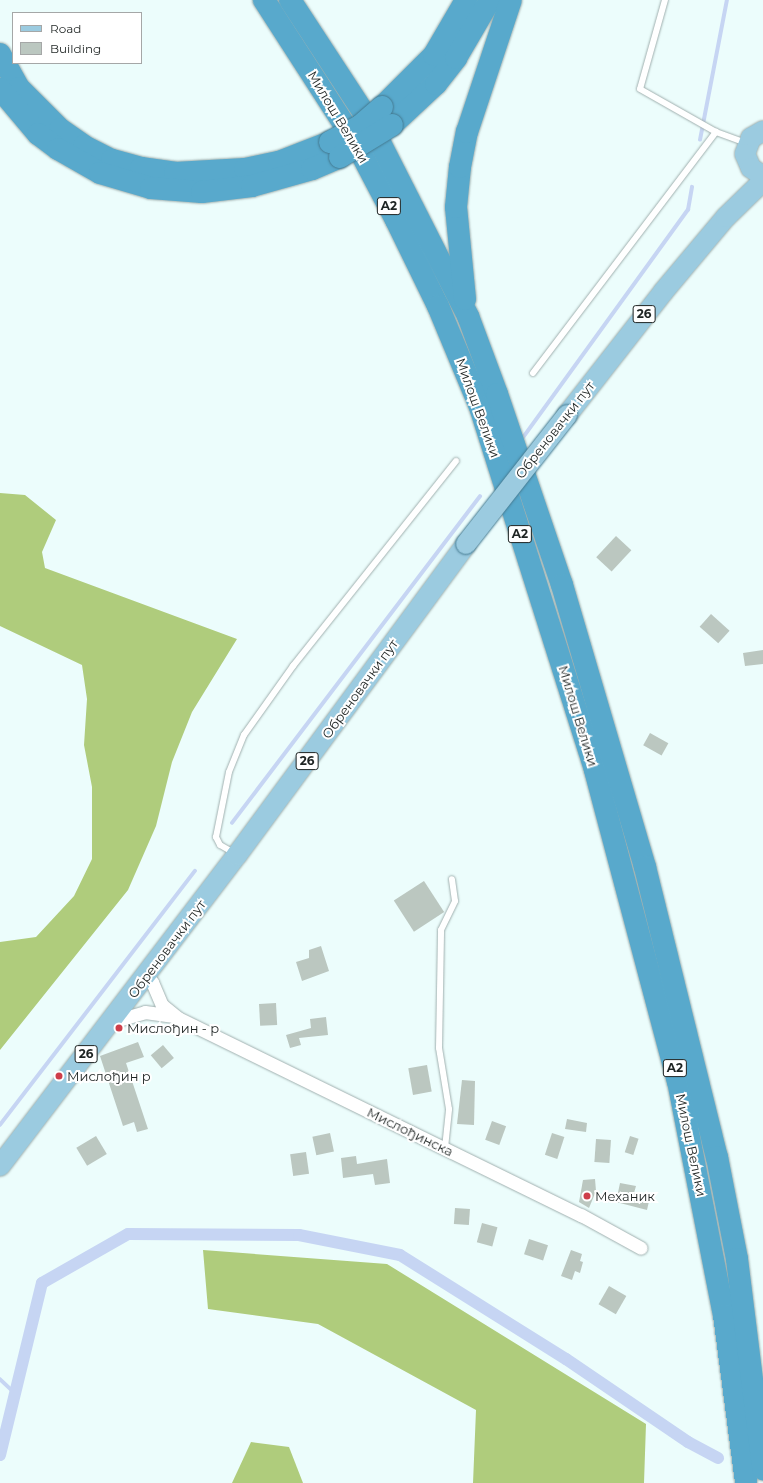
<!DOCTYPE html>
<meta charset="utf-8">
<style>
body{margin:0}
#map{position:relative;width:763px;height:1483px;overflow:hidden;background:#ecfdfc;font-family:Montserrat,sans-serif}
div>[style]{position:absolute}
.forest>*{inset:0;background:#afcc7c}
.stream>*{height:3.5px;margin:-1.75px;padding:0 1.75px;transform-origin:1.75px;border-radius:1.75px;background:#c6d5f3}
.canal>*{height:12px;margin:-6px;padding:0 6px;transform-origin:6px;border-radius:6px;background:#c6d5f3}
.building>*{inset:0;background:#bbc7c0;transform-origin:0 0}
.roads{filter:drop-shadow(0 0 1px #a0b0af) drop-shadow(0 0 1px #a0b0af)}
.lane>*{height:6px;margin:-3px;padding:0 3px;transform-origin:3px;border-radius:3px;background:#fff}
.street>*{height:13px;margin:-6.5px;padding:0 6.5px;transform-origin:6.5px;border-radius:6.5px;background:#fff}
.primary>*{height:20px;margin:-10px;padding:0 10px;transform-origin:10px;border-radius:10px;background:#9bcbe0}
.highway>*{height:22px;margin:-11px;padding:0 11px;transform-origin:11px;border-radius:11px;background:#58a9cc}
.bridges{filter:drop-shadow(0 0 1px #447a91) drop-shadow(0 0 1px #447a91)}
.primary-bridge>*{height:20px;margin:-10px;padding:0 10px;transform-origin:10px;border-radius:10px;background:#9bcbe0}
.highway-bridge>*{height:22px;margin:-11px;padding:0 11px;transform-origin:11px;border-radius:11px;background:#58a9cc}
.dots>*{width:11px;height:11px;translate:-50% -50%;box-sizing:border-box;border:2px solid #fff;border-radius:50%}
span{translate:-50% -50%;white-space:nowrap;text-align:center;line-height:1.15;-webkit-text-stroke:4px #fff;paint-order:stroke}
.shield-label span{padding:1px 3px;background:#fff;border:1px solid;border-radius:3px;-webkit-text-stroke-width:0}
.shield-label{font-size:12px;color:#1e2423;font-weight:700}
.street-label{font-size:13px;color:#1e2423}
.poi-label{font-size:13px;color:#1e2423}
.left{translate:0 -50%;text-align:left}
.legend{position:absolute;left:12px;top:12px;width:130px;height:52px;box-sizing:border-box;background:#fff;border:1px solid #a5a7a7;margin:0;padding:5px 7px;list-style:none;font-size:12px;color:#1e2423}
.legend li{display:flex;align-items:center;gap:8px;height:20px}
.legend b{width:20px;border:1px solid #a5a7a7}
</style>
<div id="map">
<div class="forest">
<i style="clip-path:polygon(0 493px,25px 495px,56px 520px,42px 552px,45px 568px,237px 639px,192px 712px,172px 762px,156px 826px,128px 890px,0 1050px,0 942px,36px 937px,74px 896px,92px 859px,92px 787px,84px 745px,87px 699px,82px 665px,0 626px)"></i>
<i style="clip-path:polygon(203px 1250px,387px 1264px,646px 1424px,644px 1483px,473px 1483px,476px 1410px,318px 1324px,208px 1309px)"></i>
<i style="clip-path:polygon(251px 1442px,289px 1447px,303px 1483px,232px 1483px)"></i>
</div>
<div class="stream">
<i style="left:700px;top:140px;width:143px;rotate:-79.1deg"></i>
<i style="left:522px;top:439px;width:283px;rotate:-54.1deg"></i>
<i style="left:688px;top:210px;width:23px;rotate:-80deg"></i>
<i style="left:232px;top:823px;width:410px;rotate:-52.8deg"></i>
<i style="left:0;top:1125px;width:320px;rotate:-52.5deg"></i>
<i style="left:0;top:1379px;width:21px;rotate:43deg"></i>
</div>
<div class="canal">
<i style="left:0;top:1455px;width:177px;rotate:-76.3deg"></i>
<i style="left:42px;top:1283px;width:99px;rotate:-29.7deg"></i>
<i style="left:128px;top:1234px;width:171px;rotate:0.3deg"></i>
<i style="left:299px;top:1235px;width:103px;rotate:11.2deg"></i>
<i style="left:400px;top:1255px;width:196px;rotate:32.1deg"></i>
<i style="left:566px;top:1359px;width:148px;rotate:34.2deg"></i>
<i style="left:688px;top:1442px;width:34px;rotate:28deg"></i>
</div>
<div class="building">
<i style="left:616px;top:536px;width:21px;height:29px;rotate:43deg"></i>
<i style="left:711px;top:614px;width:25px;height:17px;rotate:42deg"></i>
<i style="clip-path:polygon(763px 650px,763px 664px,745px 666px,743px 653px)"></i>
<i style="left:650px;top:733px;width:21px;height:14px;rotate:29deg"></i>
<i style="left:424px;top:881px;width:37px;height:36px;rotate:57deg"></i>
<i style="clip-path:polygon(321px 946px,329px 971px,302px 981px,296px 962px,309px 958px,309px 950px)"></i>
<i style="left:276px;top:1003px;width:22px;height:17px;rotate:87deg"></i>
<i style="clip-path:polygon(326px 1017px,328px 1035px,299px 1038px,301px 1045px,290px 1048px,286px 1035px,311px 1028px,310px 1019px)"></i>
<i style="clip-path:polygon(138px 1042px,144px 1057px,126px 1063px,148px 1129px,137px 1132px,134px 1122px,123px 1126px,100px 1056px)"></i>
<i style="left:163px;top:1045px;width:17px;height:16px;rotate:50deg"></i>
<i style="left:427px;top:1065px;width:27px;height:19px;rotate:80deg"></i>
<i style="clip-path:polygon(462px 1080px,475px 1081px,474px 1125px,457px 1124px)"></i>
<i style="clip-path:polygon(567px 1119px,587px 1123px,586px 1132px,565px 1129px)"></i>
<i style="left:492px;top:1121px;width:15px;height:20px;rotate:20deg"></i>
<i style="left:330px;top:1133px;width:19px;height:18px;rotate:78deg"></i>
<i style="left:552px;top:1133px;width:13px;height:23px;rotate:18deg"></i>
<i style="left:96px;top:1136px;width:21px;height:23px;rotate:59deg"></i>
<i style="left:630px;top:1136px;width:9px;height:17px;rotate:18deg"></i>
<i style="left:596px;top:1139px;width:15px;height:23px;rotate:4deg"></i>
<i style="left:306px;top:1152px;width:22px;height:16px;rotate:82deg"></i>
<i style="clip-path:polygon(356px 1156px,357px 1164px,387px 1159px,390px 1183px,375px 1185px,373px 1174px,343px 1178px,341px 1158px)"></i>
<i style="clip-path:polygon(595px 1179px,596px 1191px,589px 1208px,579px 1202px,583px 1180px)"></i>
<i style="clip-path:polygon(620px 1183px,636px 1186px,634px 1193px,650px 1197px,647px 1210px,616px 1202px)"></i>
<i style="left:455px;top:1208px;width:15px;height:16px;rotate:4deg"></i>
<i style="left:482px;top:1223px;width:16px;height:20px;rotate:15deg"></i>
<i style="left:529px;top:1239px;width:20px;height:16px;rotate:18deg"></i>
<i style="clip-path:polygon(571px 1250px,582px 1254px,580px 1261px,583px 1262px,580px 1273px,575px 1271px,572px 1280px,561px 1276px)"></i>
<i style="left:609px;top:1286px;width:20px;height:21px;rotate:30deg"></i>
</div>
<div class="roads">
<div class="lane">
<i style="left:665px;top:0;width:92px;rotate:105.7deg"></i>
<i style="left:640px;top:89px;width:87px;rotate:29.5deg"></i>
<i style="left:716px;top:132px;width:32px;rotate:20deg"></i>
<i style="left:533px;top:373px;width:303px;rotate:-52.8deg"></i>
<i style="left:234px;top:853px;width:16px;rotate:-150deg"></i>
<i style="left:220px;top:845px;width:9px;rotate:-117deg"></i>
<i style="left:216px;top:837px;width:66px;rotate:-78.7deg"></i>
<i style="left:229px;top:772px;width:40px;rotate:-68deg"></i>
<i style="left:244px;top:735px;width:85px;rotate:-54.6deg"></i>
<i style="left:293px;top:666px;width:262px;rotate:-51.5deg"></i>
<i style="left:445px;top:1148px;width:39px;rotate:-84deg"></i>
<i style="left:449px;top:1109px;width:62px;rotate:-99.3deg"></i>
<i style="left:439px;top:1048px;width:118px;rotate:-89deg"></i>
<i style="left:441px;top:930px;width:32px;rotate:-64deg"></i>
<i style="left:455px;top:901px;width:22px;rotate:-98deg"></i>
</div>
<div class="street">
<i style="left:146px;top:977px;width:8px;rotate:40deg"></i>
<i style="left:152px;top:982px;width:25px;rotate:67deg"></i>
<i style="left:162px;top:1005px;width:21px;rotate:39deg"></i>
<i style="left:178px;top:1018px;width:449px;rotate:26.1deg"></i>
<i style="left:581px;top:1215px;width:68px;rotate:28.8deg"></i>
<i style="left:111px;top:1022px;width:35px;rotate:-16deg"></i>
<i style="left:145px;top:1012px;width:29px;rotate:8deg"></i>
</div>
<div class="primary">
<i style="left:763px;top:131px;width:14px;rotate:150deg"></i>
<i style="left:751px;top:138px;width:17px;rotate:111deg"></i>
<i style="left:745px;top:154px;width:15px;rotate:67deg"></i>
<i style="left:751px;top:168px;width:14px;rotate:34deg"></i>
<i style="left:567px;top:415px;width:156px;rotate:-52deg"></i>
<i style="left:663px;top:292px;width:98px;rotate:-50deg"></i>
<i style="left:726px;top:217px;width:52px;rotate:-44.2deg"></i>
<i style="left:0;top:1166px;width:391px;rotate:-52.7deg"></i>
<i style="left:237px;top:855px;width:386px;rotate:-53.6deg"></i>
</div>
<div class="highway">
<i style="left:264px;top:0;width:164px;rotate:57.2deg"></i>
<i style="left:353px;top:138px;width:93px;rotate:62.3deg"></i>
<i style="left:396px;top:220px;width:96px;rotate:64deg"></i>
<i style="left:438px;top:306px;width:109px;rotate:67.4deg"></i>
<i style="left:480px;top:407px;width:381px;rotate:72.4deg"></i>
<i style="left:595px;top:770px;width:322px;rotate:75.1deg"></i>
<i style="left:678px;top:1081px;width:238px;rotate:78.9deg"></i>
<i style="left:724px;top:1315px;width:169px;rotate:82.5deg"></i>
<i style="left:290px;top:0;width:142px;rotate:56.8deg"></i>
<i style="left:368px;top:119px;width:221px;rotate:63.1deg"></i>
<i style="left:468px;top:316px;width:83px;rotate:69.6deg"></i>
<i style="left:497px;top:394px;width:202px;rotate:71.2deg"></i>
<i style="left:562px;top:585px;width:294px;rotate:73.6deg"></i>
<i style="left:645px;top:867px;width:299px;rotate:76.1deg"></i>
<i style="left:717px;top:1157px;width:104px;rotate:78.9deg"></i>
<i style="left:737px;top:1259px;width:212px;rotate:82.9deg"></i>
<i style="left:0;top:54px;width:39px;rotate:61deg"></i>
<i style="left:19px;top:88px;width:58px;rotate:45deg"></i>
<i style="left:60px;top:129px;width:29px;rotate:35deg"></i>
<i style="left:84px;top:146px;width:31px;rotate:27deg"></i>
<i style="left:112px;top:160px;width:30px;rotate:15deg"></i>
<i style="left:141px;top:168px;width:34px;rotate:8deg"></i>
<i style="left:175px;top:173px;width:70px;rotate:-3.3deg"></i>
<i style="left:245px;top:169px;width:35px;rotate:-12deg"></i>
<i style="left:279px;top:162px;width:55px;rotate:-21.4deg"></i>
<i style="left:0;top:89px;width:59px;rotate:49.8deg"></i>
<i style="left:38px;top:134px;width:25px;rotate:37deg"></i>
<i style="left:58px;top:149px;width:48px;rotate:29.7deg"></i>
<i style="left:100px;top:173px;width:53px;rotate:16.4deg"></i>
<i style="left:151px;top:188px;width:51px;rotate:4.5deg"></i>
<i style="left:202px;top:192px;width:50px;rotate:-6.8deg"></i>
<i style="left:252px;top:186px;width:62px;rotate:-15.8deg"></i>
<i style="left:312px;top:169px;width:30px;rotate:-23deg"></i>
<i style="left:382px;top:107px;width:74px;rotate:-45deg"></i>
<i style="left:434px;top:55px;width:64px;rotate:-59.8deg"></i>
<i style="left:392px;top:125px;width:60px;rotate:-43deg"></i>
<i style="left:436px;top:84px;width:33px;rotate:-52deg"></i>
<i style="left:456px;top:58px;width:67px;rotate:-59.6deg"></i>
<i style="left:465px;top:299px;width:92px;rotate:-95.6deg"></i>
<i style="left:456px;top:207px;width:40px;rotate:-84.3deg"></i>
<i style="left:460px;top:167px;width:36px;rotate:-79deg"></i>
<i style="left:467px;top:132px;width:139px;rotate:-71.6deg"></i>
</div>
</div>
<div class="bridges">
<div class="primary-bridge">
<i style="left:466px;top:544px;width:164px;rotate:-51.9deg"></i>
</div>
<div class="highway-bridge">
<i style="left:330px;top:142px;width:34px;rotate:-28deg"></i>
<i style="left:360px;top:126px;width:29px;rotate:-41deg"></i>
<i style="left:340px;top:157px;width:61px;rotate:-31.6deg"></i>
</div>
</div>
<div class="dots">
<i style="left:119px;top:1028px;background:#ce3e4a"></i>
<i style="left:59px;top:1076px;background:#ce3e4a"></i>
<i style="left:587px;top:1196px;background:#ce3e4a"></i>
</div>
<div class="shield-label">
<span style="left:389px;top:206px">A2</span>
<span style="left:644px;top:314px">26</span>
<span style="left:520px;top:534px">A2</span>
<span style="left:307px;top:761px">26</span>
<span style="left:86px;top:1054px">26</span>
<span style="left:675px;top:1068px">A2</span>
</div>
<div class="street-label">
<span style="left:338px;top:117px;rotate:59deg">Милош Велики</span>
<span style="left:478px;top:408px;rotate:70deg">Милош Велики</span>
<span style="left:555px;top:430px;rotate:-52deg">Обреновачки пут</span>
<span style="left:360px;top:689px;rotate:-54deg">Обреновачки пут</span>
<span style="left:578px;top:716px;rotate:73deg">Милош Велики</span>
<span style="left:167px;top:949px;rotate:-53deg">Обреновачки пут</span>
<span style="left:410px;top:1132px;rotate:26deg">Мислођинска</span>
<span style="left:691px;top:1145px;rotate:78deg">Милош Велики</span>
</div>
<div class="poi-label">
<span class="left" style="left:127px;top:1028px">Мислођин - р</span>
<span class="left" style="left:67px;top:1076px">Мислођин р</span>
<span class="left" style="left:595px;top:1196px">Механик</span>
</div>
<ul class="legend">
<li><b style="height:5px;background:#9bcbe0"></b>Road</li>
<li><b style="height:11px;background:#bbc7c0"></b>Building</li>
</ul>
</div>
